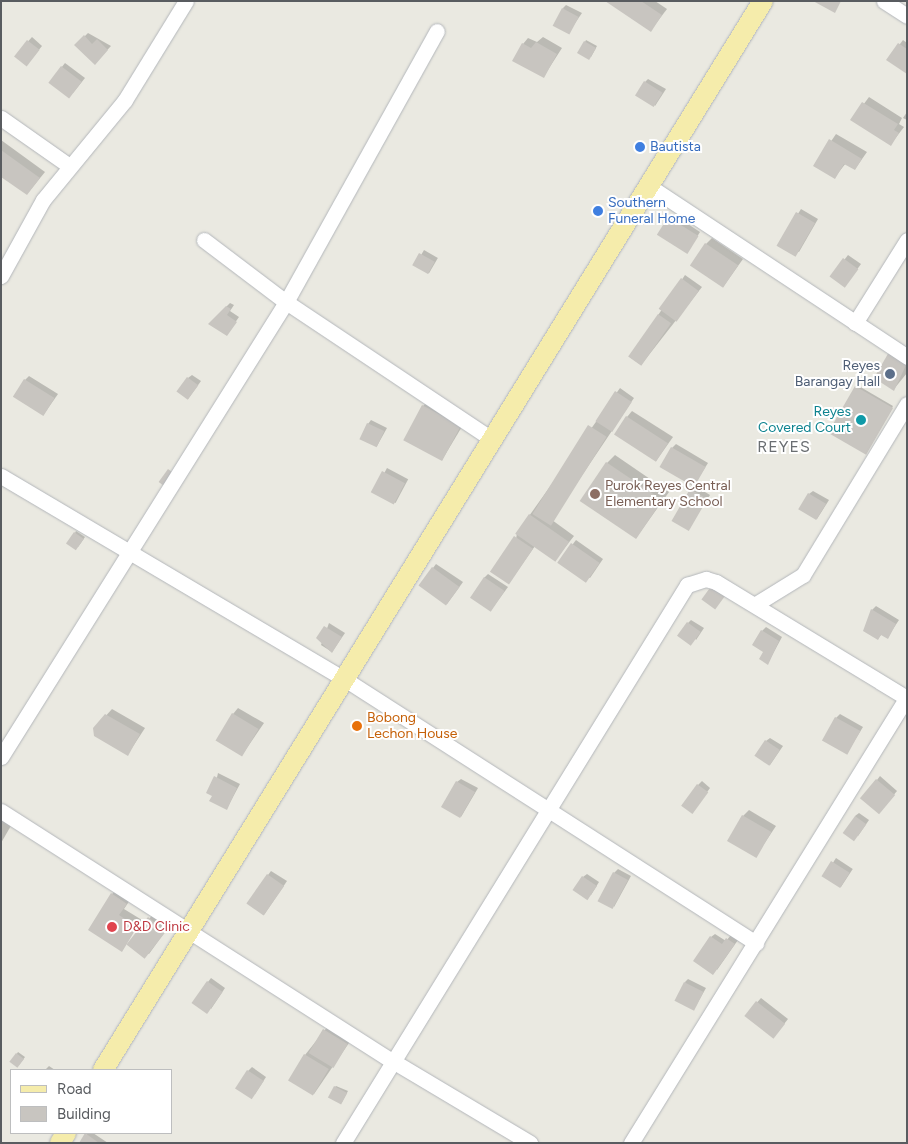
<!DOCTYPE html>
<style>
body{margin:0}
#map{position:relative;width:908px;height:1144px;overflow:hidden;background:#eae9e1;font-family:Figtree,sans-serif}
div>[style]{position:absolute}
.shadow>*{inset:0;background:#0003;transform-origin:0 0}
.building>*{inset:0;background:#c8c5c0;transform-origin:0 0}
.roads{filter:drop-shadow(0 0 1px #b3b6ba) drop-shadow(0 0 1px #b3b6ba)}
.minor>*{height:15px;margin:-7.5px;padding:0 7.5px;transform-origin:7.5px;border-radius:7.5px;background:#fff}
.major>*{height:20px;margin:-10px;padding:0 10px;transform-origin:10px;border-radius:10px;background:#f5ecab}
.dots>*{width:14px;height:14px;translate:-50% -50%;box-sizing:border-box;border:2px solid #fff;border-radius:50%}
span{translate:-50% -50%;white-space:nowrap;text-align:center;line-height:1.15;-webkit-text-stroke:4px #fff;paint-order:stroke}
.shop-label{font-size:14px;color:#366cbe}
.left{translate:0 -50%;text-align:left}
.service-label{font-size:14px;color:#4e5e75}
.right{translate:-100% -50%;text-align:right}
.culture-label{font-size:14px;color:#0d838f}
.education-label{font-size:14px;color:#785e54}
.food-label{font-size:14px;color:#c56008}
.health-label{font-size:14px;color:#be3a42}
.quarter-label{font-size:16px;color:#6a6e72;letter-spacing:1px}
.frame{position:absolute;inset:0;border:2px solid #595c60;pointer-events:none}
.legend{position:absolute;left:10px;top:1069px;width:162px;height:65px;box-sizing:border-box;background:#fff;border:1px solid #bdbebf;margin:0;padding:6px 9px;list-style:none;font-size:15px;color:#595c60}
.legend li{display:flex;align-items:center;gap:10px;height:25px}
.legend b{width:25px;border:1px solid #bdbebf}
</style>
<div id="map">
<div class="shadow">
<i style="clip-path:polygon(608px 1px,655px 1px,667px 9px,651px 30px)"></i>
<i style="clip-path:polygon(566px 5px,582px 13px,569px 32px,563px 8px)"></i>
<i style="clip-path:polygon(88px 33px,111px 46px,95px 63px,76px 45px)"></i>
<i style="clip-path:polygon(32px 37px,42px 46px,30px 61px,16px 55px)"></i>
<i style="clip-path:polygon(543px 37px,562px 48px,544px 76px,523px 44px,528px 38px,537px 42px)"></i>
<i style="clip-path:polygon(586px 40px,597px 46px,591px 57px,585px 42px)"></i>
<i style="clip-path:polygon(903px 40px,907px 43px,907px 72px,888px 60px)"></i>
<i style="clip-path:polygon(65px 63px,85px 78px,73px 93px,50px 82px)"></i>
<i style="clip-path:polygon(648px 79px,666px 89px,655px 106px,645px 82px)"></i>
<i style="clip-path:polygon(869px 97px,902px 118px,899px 124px,904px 127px,891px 144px,852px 120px)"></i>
<i style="clip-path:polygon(907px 112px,907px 120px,903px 118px)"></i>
<i style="clip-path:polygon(836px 134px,867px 152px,855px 169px,846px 163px,835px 177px,815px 165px)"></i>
<i style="clip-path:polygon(1px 140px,45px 172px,27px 194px,1px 175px)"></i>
<i style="clip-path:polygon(801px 209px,818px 219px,799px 252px,778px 246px)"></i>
<i style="clip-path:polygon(673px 214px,700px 232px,690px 248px,669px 218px)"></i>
<i style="clip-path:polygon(712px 238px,743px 259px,723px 287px,706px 244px)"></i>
<i style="left:424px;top:250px;width:16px;height:18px;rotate:30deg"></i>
<i style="clip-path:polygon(848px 255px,861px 264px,848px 282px,832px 276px)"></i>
<i style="clip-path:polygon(685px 275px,702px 287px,641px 365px,630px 357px)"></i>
<i style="clip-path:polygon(230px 303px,234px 305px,230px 311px,239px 317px,227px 334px,210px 323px)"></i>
<i style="clip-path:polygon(907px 351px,907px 373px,894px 389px)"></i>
<i style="clip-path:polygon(192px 375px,201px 381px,188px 399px,188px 378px)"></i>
<i style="clip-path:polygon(29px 376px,58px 394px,44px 414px,25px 380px)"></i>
<i style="clip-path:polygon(857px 385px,893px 406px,867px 451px,856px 387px)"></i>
<i style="clip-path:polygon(620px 388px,634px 398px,552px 520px,574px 536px,555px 560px,535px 546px,509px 583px,517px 533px)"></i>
<i style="clip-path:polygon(429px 400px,466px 420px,442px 460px,423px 406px)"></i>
<i style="clip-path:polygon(632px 411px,673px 437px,656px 461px,627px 417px)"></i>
<i style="clip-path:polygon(371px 420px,387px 428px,377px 446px,368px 424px)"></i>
<i style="clip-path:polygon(676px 444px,708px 463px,694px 485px,672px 448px)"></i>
<i style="clip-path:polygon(615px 455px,669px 492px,636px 538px,607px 463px)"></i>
<i style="left:387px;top:468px;width:24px;height:27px;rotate:28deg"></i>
<i style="clip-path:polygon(695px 486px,710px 495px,688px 529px,691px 490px)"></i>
<i style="clip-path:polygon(813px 491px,829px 500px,817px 519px,809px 494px)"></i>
<i style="clip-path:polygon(76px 531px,85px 537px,78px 547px,75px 533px)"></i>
<i style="clip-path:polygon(576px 540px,603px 559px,590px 578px,559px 562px)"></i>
<i style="clip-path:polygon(436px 564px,463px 582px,447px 604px,433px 568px)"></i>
<i style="clip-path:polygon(488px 574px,508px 587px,491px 610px,484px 578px)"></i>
<i style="clip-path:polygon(876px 606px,899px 620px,887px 638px,882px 634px,878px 638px,872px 610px)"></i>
<i style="clip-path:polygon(691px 620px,704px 628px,696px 640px,688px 623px)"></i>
<i style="clip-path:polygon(329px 623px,345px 633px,332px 652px,321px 645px)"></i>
<i style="clip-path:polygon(766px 627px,782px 637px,768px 663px,762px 631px)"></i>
<i style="clip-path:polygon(238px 708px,264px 723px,242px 755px,233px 714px)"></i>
<i style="clip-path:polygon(112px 709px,145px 728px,128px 754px,94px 729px)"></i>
<i style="clip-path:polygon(840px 714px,863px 727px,847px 753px,836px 718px)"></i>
<i style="clip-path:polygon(770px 738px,783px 746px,770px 765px,766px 741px)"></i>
<i style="clip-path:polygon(218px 773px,240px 784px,227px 808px,213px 795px)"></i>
<i style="clip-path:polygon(880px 776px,897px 791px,882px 809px,877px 780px)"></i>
<i style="clip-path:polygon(461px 779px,478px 788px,461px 817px,457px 782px)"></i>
<i style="clip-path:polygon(702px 781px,710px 788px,692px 813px,698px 785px)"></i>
<i style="clip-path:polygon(749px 810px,776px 826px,756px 856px,743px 816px)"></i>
<i style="clip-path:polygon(859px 813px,869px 820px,858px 836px,855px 816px)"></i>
<i style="clip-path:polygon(1px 818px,12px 824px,1px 843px)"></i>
<i style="left:836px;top:858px;width:20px;height:22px;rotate:33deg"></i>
<i style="clip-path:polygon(618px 869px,631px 876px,614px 907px,614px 873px)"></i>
<i style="clip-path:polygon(271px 871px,287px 881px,264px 915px,268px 875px)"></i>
<i style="clip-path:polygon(587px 874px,599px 882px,591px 895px,583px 877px)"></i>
<i style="clip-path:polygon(118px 888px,132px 897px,124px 909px,142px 920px,121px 950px,112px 894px)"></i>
<i style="clip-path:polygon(153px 914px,169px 926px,149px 954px,129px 945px)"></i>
<i style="clip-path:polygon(715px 934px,726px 941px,731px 935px,738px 940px,717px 970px,711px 937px)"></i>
<i style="clip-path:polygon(211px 978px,225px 988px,211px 1009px,208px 982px)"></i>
<i style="clip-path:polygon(688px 979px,706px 988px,694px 1009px,685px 982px)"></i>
<i style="clip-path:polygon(761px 998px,788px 1019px,777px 1033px,746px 1015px)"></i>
<i style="clip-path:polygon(328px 1026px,351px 1040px,314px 1094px,305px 1055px)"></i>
<i style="clip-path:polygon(18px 1052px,25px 1057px,19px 1065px,12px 1062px)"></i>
<i style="clip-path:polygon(49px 1066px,55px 1070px,45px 1070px)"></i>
<i style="clip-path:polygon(252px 1067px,266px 1077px,255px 1094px,248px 1071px)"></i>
<i style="clip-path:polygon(336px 1086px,348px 1091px,342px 1102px,335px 1087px)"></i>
<i style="clip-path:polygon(88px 1133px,93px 1133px,108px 1143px,80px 1143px)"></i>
</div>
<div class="building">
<i style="clip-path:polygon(605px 1px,641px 1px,662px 15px,651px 32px)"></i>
<i style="clip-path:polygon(813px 1px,841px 1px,835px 13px)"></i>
<i style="left:562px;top:8px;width:19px;height:20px;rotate:28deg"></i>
<i style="clip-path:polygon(84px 35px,92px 44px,97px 39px,108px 50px,95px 65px,74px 45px)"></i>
<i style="left:27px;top:40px;width:16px;height:21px;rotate:38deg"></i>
<i style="left:584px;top:41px;width:14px;height:14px;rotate:30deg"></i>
<i style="clip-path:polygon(536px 42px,557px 54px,544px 78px,512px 61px,522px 43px,531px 48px)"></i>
<i style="clip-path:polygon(898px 43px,907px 49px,907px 74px,886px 60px)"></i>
<i style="left:61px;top:66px;width:26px;height:21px;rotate:37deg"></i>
<i style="left:644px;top:81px;width:22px;height:17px;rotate:32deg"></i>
<i style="clip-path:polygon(862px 102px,898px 124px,894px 130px,899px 133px,891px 146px,850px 120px)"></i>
<i style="clip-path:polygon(829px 139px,862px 159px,855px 170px,844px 164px,835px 179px,813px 166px)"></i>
<i style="clip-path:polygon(1px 150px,40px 178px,27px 195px,1px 177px)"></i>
<i style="left:796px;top:212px;width:22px;height:39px;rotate:30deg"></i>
<i style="left:668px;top:217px;width:36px;height:21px;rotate:32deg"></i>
<i style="left:705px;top:243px;width:40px;height:27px;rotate:34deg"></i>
<i style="left:419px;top:253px;width:18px;height:14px;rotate:29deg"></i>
<i style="left:843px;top:258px;width:19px;height:23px;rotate:36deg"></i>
<i style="left:681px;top:278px;width:22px;height:38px;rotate:36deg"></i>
<i style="clip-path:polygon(226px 306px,231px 309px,227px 315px,237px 322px,227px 336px,208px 324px)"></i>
<i style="left:658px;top:314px;width:16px;height:52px;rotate:35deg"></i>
<i style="clip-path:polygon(889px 352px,907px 363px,894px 391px,874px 378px)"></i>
<i style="left:187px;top:377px;width:14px;height:18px;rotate:36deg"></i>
<i style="left:24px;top:379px;width:36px;height:21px;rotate:32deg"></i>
<i style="left:855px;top:386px;width:44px;height:54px;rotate:30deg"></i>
<i style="left:615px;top:391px;width:20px;height:36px;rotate:33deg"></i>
<i style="left:422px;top:405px;width:44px;height:40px;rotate:28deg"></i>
<i style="left:626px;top:416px;width:50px;height:22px;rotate:33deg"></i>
<i style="left:367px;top:423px;width:19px;height:18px;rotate:25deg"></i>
<i style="left:588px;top:425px;width:22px;height:105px;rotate:32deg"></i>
<i style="left:671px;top:447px;width:40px;height:23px;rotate:30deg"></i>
<i style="left:606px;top:462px;width:68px;height:47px;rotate:34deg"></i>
<i style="left:168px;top:469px;width:9px;height:16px;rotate:36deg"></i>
<i style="left:382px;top:471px;width:26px;height:24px;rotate:28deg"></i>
<i style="left:690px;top:489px;width:20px;height:37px;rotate:30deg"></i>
<i style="left:808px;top:493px;width:21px;height:19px;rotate:31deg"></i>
<i style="left:529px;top:514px;width:49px;height:24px;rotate:35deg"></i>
<i style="left:74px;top:532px;width:12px;height:14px;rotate:35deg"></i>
<i style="left:514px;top:536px;width:23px;height:43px;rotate:34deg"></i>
<i style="left:571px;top:543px;width:35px;height:24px;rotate:35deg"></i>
<i style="left:432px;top:567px;width:34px;height:23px;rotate:36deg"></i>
<i style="left:484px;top:577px;width:25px;height:25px;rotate:34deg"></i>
<i style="left:712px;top:585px;width:17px;height:18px;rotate:36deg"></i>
<i style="clip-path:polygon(871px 609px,896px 624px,888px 639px,881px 635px,878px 640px,863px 631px)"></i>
<i style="left:687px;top:622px;width:17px;height:17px;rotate:36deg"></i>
<i style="clip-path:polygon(324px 626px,342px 637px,332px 653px,316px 638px)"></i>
<i style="clip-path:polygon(761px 630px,779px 641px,768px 665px,759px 659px,763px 652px,752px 645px)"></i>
<i style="left:232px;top:713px;width:31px;height:32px;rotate:31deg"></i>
<i style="clip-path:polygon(105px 714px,140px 734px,128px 756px,94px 736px,93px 728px)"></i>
<i style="left:835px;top:717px;width:29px;height:27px;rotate:29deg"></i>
<i style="left:765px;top:740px;width:18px;height:19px;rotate:34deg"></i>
<i style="clip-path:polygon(214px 776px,237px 788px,227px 810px,209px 801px,212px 796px,206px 793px)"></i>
<i style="left:876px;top:779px;width:25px;height:25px;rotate:40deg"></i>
<i style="left:456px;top:781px;width:22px;height:30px;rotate:30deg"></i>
<i style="left:697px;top:784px;width:14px;height:27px;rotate:36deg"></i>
<i style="left:742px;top:815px;width:34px;height:30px;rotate:30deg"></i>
<i style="left:855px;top:816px;width:14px;height:21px;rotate:36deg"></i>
<i style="left:831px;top:861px;width:22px;height:18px;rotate:32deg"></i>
<i style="left:613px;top:872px;width:17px;height:33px;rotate:28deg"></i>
<i style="left:267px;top:874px;width:21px;height:36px;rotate:35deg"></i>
<i style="left:582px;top:876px;width:18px;height:17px;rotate:34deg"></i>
<i style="clip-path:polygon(111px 893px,127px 904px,119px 915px,137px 927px,122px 952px,88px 930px)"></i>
<i style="left:148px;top:917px;width:23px;height:35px;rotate:38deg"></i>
<i style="clip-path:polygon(710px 936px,722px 944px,726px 938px,735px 944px,713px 975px,693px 961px)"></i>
<i style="left:207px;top:981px;width:19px;height:27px;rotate:35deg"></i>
<i style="left:684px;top:982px;width:22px;height:21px;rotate:27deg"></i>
<i style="left:756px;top:1001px;width:37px;height:19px;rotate:38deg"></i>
<i style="left:323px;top:1029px;width:29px;height:28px;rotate:31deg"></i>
<i style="left:16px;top:1053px;width:10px;height:11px;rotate:37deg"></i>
<i style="left:304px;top:1054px;width:29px;height:31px;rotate:31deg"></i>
<i style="left:247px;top:1070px;width:20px;height:22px;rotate:33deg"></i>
<i style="left:334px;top:1086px;width:15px;height:13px;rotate:28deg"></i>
<i style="clip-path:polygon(85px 1133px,99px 1143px,79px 1143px)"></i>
</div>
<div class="roads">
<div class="minor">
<i style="left:884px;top:1px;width:27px;rotate:33deg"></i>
<i style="left:1px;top:118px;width:82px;rotate:35deg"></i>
<i style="left:649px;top:186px;width:310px;rotate:33.5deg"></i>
<i style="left:204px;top:240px;width:103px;rotate:37.1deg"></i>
<i style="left:286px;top:302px;width:249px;rotate:33.7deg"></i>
<i style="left:1px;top:276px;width:87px;rotate:-61.1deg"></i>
<i style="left:43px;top:200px;width:129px;rotate:-50.6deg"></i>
<i style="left:125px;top:100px;width:116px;rotate:-58.4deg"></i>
<i style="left:855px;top:323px;width:98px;rotate:-57.9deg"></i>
<i style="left:1px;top:476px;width:397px;rotate:30.6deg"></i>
<i style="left:343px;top:678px;width:491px;rotate:32.7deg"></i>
<i style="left:756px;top:604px;width:55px;rotate:-31.7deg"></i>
<i style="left:803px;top:575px;width:200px;rotate:-58.7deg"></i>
<i style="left:1px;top:757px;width:537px;rotate:-57.94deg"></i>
<i style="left:286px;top:302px;width:310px;rotate:-60.9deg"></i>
<i style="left:1px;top:811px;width:463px;rotate:32.6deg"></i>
<i style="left:391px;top:1060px;width:162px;rotate:30.8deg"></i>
<i style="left:343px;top:1143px;width:656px;rotate:-58.35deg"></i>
<i style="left:687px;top:585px;width:20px;rotate:-18deg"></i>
<i style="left:706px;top:579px;width:10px;rotate:17deg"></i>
<i style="left:716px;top:582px;width:223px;rotate:31.3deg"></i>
<i style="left:631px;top:1143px;width:524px;rotate:-58.25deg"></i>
</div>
<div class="major">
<i style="left:103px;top:1070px;width:1256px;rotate:-58.31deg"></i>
<i style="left:60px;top:1143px;width:12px;rotate:-59deg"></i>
</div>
</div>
<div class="dots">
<i style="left:640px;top:147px;background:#3f7fe0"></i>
<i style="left:598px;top:211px;background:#3f7fe0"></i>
<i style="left:890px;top:374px;background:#5c6f8a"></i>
<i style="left:861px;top:420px;background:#0f9aa8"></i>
<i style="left:595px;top:494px;background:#8d6e63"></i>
<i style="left:357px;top:726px;background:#e8710a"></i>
<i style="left:112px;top:927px;background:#e0444e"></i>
</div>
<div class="shop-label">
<span class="left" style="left:650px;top:147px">Bautista</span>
<span class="left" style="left:608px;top:211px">Southern<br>Funeral Home</span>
</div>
<div class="service-label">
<span class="right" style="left:880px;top:374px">Reyes<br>Barangay Hall</span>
</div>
<div class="culture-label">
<span class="right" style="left:851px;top:420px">Reyes<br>Covered Court</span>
</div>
<div class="education-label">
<span class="left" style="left:605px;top:494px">Purok Reyes Central<br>Elementary School</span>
</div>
<div class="food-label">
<span class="left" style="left:367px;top:726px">Bobong<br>Lechon House</span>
</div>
<div class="health-label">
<span class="left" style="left:123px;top:927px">D&amp;D Clinic</span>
</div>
<div class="quarter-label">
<span style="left:784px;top:447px">REYES</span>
</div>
<div class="frame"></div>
<ul class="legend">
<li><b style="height:6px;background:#f5ecab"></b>Road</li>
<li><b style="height:14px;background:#c8c5c0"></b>Building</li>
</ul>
</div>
